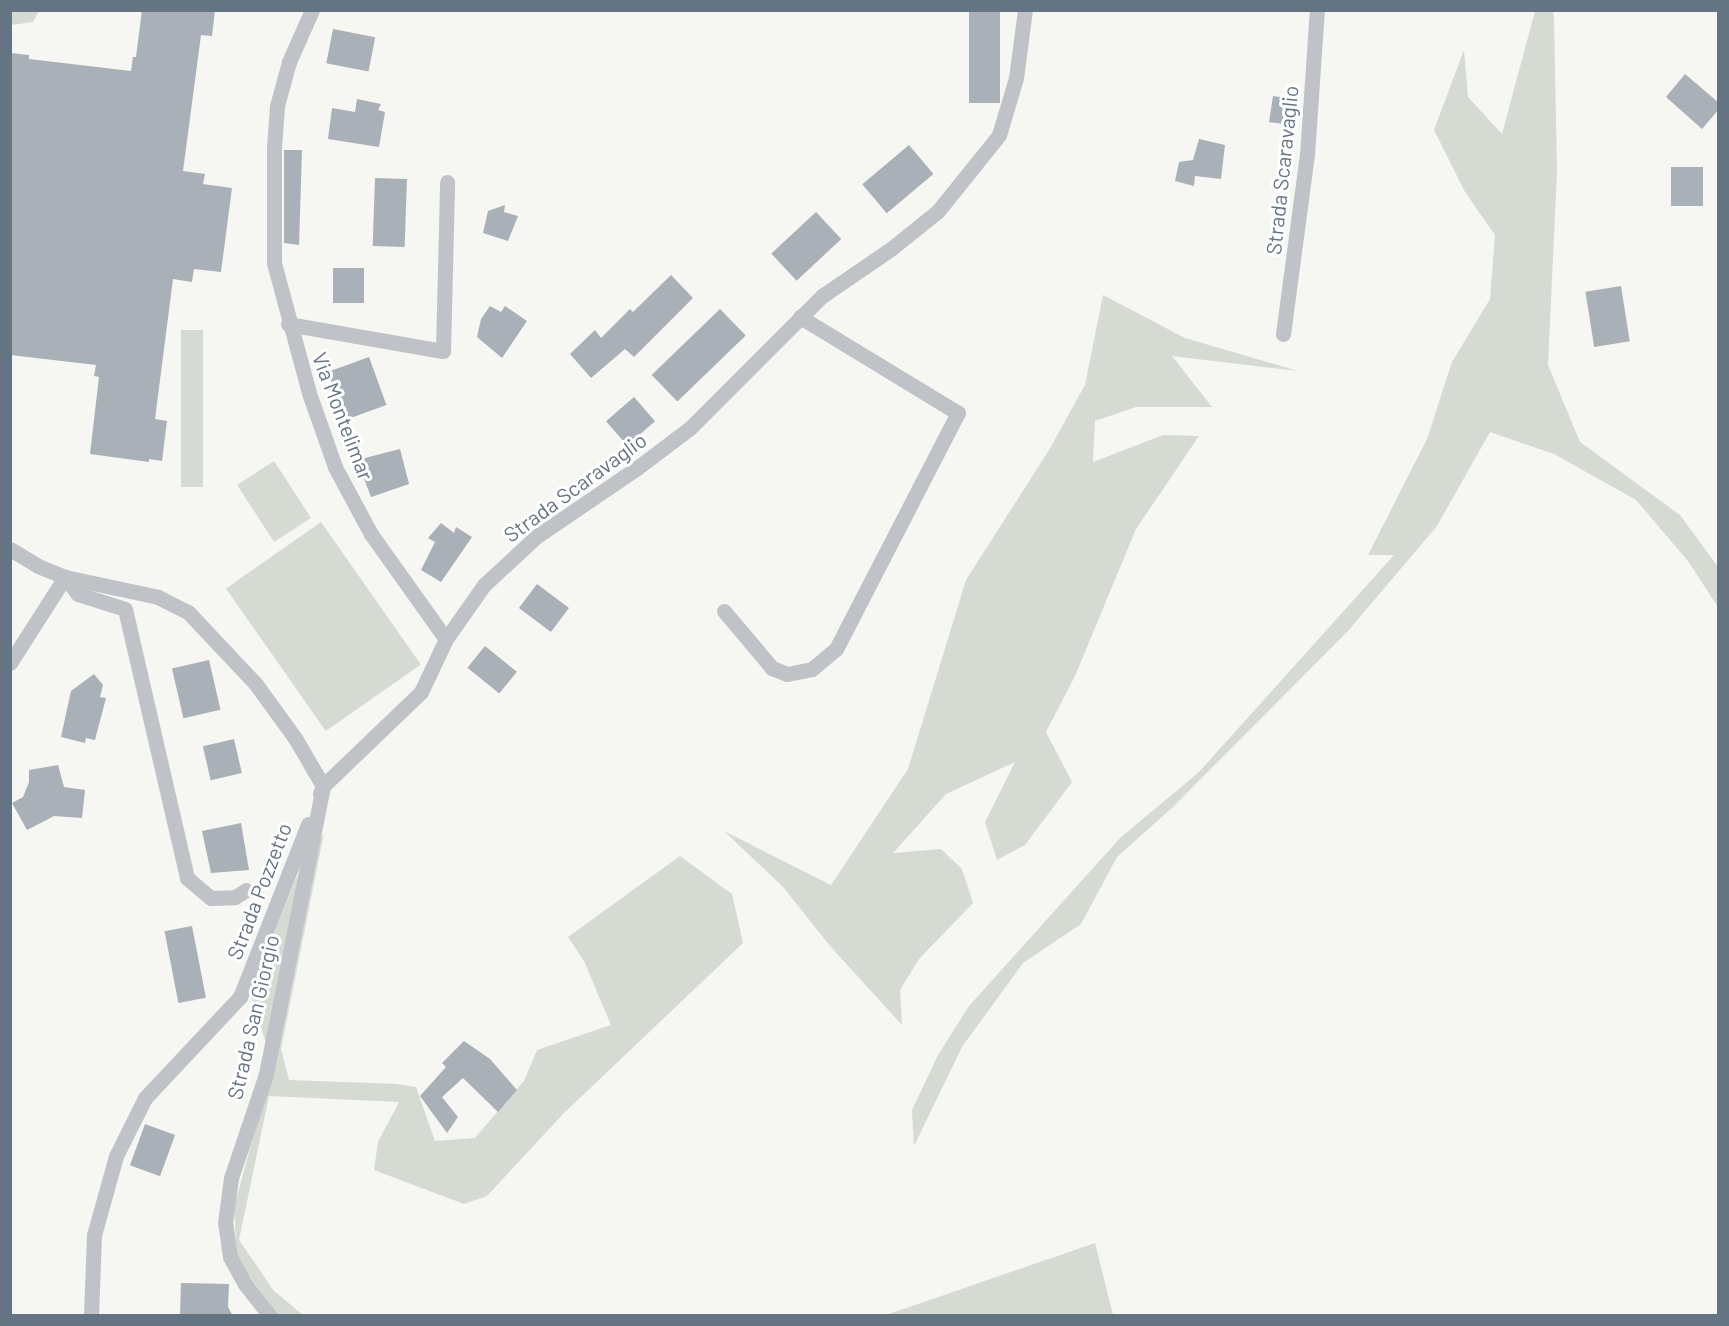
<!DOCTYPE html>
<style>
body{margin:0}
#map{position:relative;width:1729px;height:1326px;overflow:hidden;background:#f6f6f2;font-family:Barlow,sans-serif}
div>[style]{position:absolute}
.green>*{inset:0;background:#d5dbd2;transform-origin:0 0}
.building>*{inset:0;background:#a9b0b7;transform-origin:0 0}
.minor>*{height:15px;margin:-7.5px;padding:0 7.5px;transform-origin:7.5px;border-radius:7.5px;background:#bfc2c6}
span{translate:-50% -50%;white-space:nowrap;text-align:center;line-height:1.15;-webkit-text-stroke:6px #fff;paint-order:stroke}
.street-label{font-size:21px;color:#657483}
.frame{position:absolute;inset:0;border:12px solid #657483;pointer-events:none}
</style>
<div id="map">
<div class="green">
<i style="clip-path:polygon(10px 11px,11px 10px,39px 11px,33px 22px,11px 25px)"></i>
<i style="clip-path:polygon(1535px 11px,1553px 11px,1554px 19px,1557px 172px,1548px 365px,1580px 442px,1680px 515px,1718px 567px,1718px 607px,1688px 561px,1636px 500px,1554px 454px,1490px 432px,1437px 526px,1348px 631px,1174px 806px,1117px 857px,1081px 924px,1023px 963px,962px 1047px,914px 1146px,912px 1110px,938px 1055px,969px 1006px,1120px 838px,1199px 772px,1394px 555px,1368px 555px,1427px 439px,1452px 362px,1490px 299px,1495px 235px,1465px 192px,1434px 130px,1464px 50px,1468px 97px,1502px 134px)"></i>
<i style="clip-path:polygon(1103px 295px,1185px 338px,1298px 371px,1172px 356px,1212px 407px,1136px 407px,1095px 421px,1093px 462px,1163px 435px,1199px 436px,1136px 529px,1075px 676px,1046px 732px,1072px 782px,1025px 845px,997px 860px,985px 822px,1015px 762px,946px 794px,893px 853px,941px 849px,962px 869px,973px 903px,919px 959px,900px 990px,902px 1025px,830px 946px,783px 887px,724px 831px,831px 885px,908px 769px,966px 580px,1049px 450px,1085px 385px)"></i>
<i style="left:181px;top:330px;width:22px;height:157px"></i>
<i style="left:274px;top:461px;width:68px;height:44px;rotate:57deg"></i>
<i style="left:321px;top:522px;width:174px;height:116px;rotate:55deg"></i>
<i style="clip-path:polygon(324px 833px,281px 1049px,289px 1080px,397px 1084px,416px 1087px,435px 1141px,475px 1138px,524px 1081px,537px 1050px,611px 1025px,584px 961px,568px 937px,680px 856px,732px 894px,743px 943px,564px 1113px,487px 1196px,464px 1204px,374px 1170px,378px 1142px,399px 1102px,269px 1096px,239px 1240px,274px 1291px,303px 1315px,278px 1315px,237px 1259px,234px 1207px,273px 1065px,250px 993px,295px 881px)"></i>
<i style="clip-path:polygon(1095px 1243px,1113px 1315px,886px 1315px)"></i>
</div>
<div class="building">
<i style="clip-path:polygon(142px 10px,215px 10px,212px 36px,201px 35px,183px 171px,205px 174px,203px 184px,232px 188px,221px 272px,194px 269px,192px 282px,173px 279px,155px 419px,167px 421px,162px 461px,149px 459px,149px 462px,90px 454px,99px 377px,94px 376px,96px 365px,10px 355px,10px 53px,29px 55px,29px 59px,131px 71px,133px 57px,136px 57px)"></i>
<i style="left:969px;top:10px;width:31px;height:93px"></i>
<i style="left:333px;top:29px;width:43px;height:35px;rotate:11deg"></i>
<i style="clip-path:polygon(1685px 74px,1719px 103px,1719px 109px,1702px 129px,1666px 97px)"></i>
<i style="clip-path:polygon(1273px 96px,1294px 99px,1297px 103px,1292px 113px,1286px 112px,1284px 124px,1269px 122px)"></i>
<i style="clip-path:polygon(357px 99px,381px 104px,378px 110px,385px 112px,379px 147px,328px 139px,332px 108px,355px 112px)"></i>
<i style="clip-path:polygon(1199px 139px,1225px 145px,1221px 179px,1195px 176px,1194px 186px,1175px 181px,1179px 162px,1193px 160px)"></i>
<i style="left:909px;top:145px;width:38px;height:61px;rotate:50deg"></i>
<i style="clip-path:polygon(284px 150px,302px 150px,299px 245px,284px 243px)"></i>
<i style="left:1671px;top:167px;width:32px;height:39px"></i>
<i style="left:375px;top:178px;width:32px;height:68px;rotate:2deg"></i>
<i style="clip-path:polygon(505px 205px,504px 212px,518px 216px,508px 241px,483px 233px,488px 211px)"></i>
<i style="left:816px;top:212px;width:37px;height:61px;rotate:47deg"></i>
<i style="left:333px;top:268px;width:31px;height:35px"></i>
<i style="clip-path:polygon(671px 275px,693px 298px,634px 357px,625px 349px,591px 378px,570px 354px,595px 330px,601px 338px,630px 309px,633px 312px)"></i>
<i style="left:1621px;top:286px;width:56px;height:36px;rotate:81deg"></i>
<i style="clip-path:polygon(490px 306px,501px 312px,505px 306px,527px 321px,502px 358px,477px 337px,481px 319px)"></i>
<i style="left:720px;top:309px;width:37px;height:95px;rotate:46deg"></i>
<i style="left:369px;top:357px;width:51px;height:44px;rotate:70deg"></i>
<i style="left:634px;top:397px;width:32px;height:37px;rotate:49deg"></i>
<i style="clip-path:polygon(400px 449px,409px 484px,371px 497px,357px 460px)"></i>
<i style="clip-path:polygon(441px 523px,454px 533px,456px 527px,472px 537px,441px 582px,421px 570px,435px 542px,428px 538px)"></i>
<i style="left:537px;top:584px;width:40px;height:30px;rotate:37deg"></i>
<i style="left:485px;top:646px;width:41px;height:28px;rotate:39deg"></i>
<i style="left:209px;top:660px;width:51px;height:38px;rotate:77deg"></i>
<i style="clip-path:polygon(94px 674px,103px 685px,100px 697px,106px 698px,95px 740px,86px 738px,85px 743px,61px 737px,71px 691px)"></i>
<i style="left:234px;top:739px;width:35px;height:32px;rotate:77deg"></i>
<i style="clip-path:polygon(58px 765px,64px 787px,85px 790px,82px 818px,54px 816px,27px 830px,12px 803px,23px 797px,29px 782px,29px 770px)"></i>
<i style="clip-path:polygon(241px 823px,249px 870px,211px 873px,202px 831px)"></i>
<i style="left:192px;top:926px;width:73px;height:28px;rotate:79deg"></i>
<i style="clip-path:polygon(464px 1041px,490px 1059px,517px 1090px,498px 1112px,463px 1078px,442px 1097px,458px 1117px,447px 1133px,420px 1096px,446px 1067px,442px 1063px)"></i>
<i style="left:145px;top:1124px;width:32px;height:44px;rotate:20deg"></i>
<i style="clip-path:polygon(181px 1283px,229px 1284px,228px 1307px,233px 1316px,180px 1316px)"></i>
</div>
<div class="minor">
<i style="left:312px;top:10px;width:57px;rotate:113.9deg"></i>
<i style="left:289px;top:62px;width:46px;rotate:105.3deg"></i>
<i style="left:277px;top:106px;width:42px;rotate:94.1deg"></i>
<i style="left:274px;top:148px;width:115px;rotate:90deg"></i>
<i style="left:274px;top:263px;width:135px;rotate:74.9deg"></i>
<i style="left:309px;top:393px;width:78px;rotate:70.6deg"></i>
<i style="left:335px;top:467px;width:76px;rotate:61.8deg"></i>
<i style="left:371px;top:534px;width:129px;rotate:54.5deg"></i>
<i style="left:288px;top:324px;width:157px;rotate:9.9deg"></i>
<i style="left:443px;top:351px;width:169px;rotate:-88.6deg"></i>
<i style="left:1283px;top:334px;width:181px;rotate:-82.4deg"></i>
<i style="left:1307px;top:155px;width:145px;rotate:-86.1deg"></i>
<i style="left:10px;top:549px;width:33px;rotate:31deg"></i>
<i style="left:38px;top:566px;width:29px;rotate:22deg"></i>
<i style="left:65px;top:577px;width:95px;rotate:12.1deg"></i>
<i style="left:158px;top:597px;width:34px;rotate:27deg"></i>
<i style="left:188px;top:612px;width:98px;rotate:46.7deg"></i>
<i style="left:255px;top:683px;width:68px;rotate:54deg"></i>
<i style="left:295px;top:738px;width:56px;rotate:59.7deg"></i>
<i style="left:323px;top:786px;width:8px;rotate:113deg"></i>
<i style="left:65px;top:577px;width:21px;rotate:53deg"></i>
<i style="left:78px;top:594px;width:49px;rotate:17.7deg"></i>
<i style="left:125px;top:609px;width:276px;rotate:77deg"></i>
<i style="left:187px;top:878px;width:31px;rotate:40deg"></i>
<i style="left:211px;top:898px;width:24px;rotate:-2deg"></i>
<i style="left:235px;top:897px;width:13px;rotate:-32deg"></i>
<i style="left:724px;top:611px;width:75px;rotate:49.9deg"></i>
<i style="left:772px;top:668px;width:16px;rotate:22deg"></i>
<i style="left:787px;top:674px;width:25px;rotate:-11deg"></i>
<i style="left:812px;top:669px;width:31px;rotate:-40deg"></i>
<i style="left:836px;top:649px;width:266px;rotate:-62.7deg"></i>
<i style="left:958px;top:413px;width:185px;rotate:-148.7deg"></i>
<i style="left:10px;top:663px;width:102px;rotate:-57.4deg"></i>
<i style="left:91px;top:1316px;width:81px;rotate:-87.9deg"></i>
<i style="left:94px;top:1235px;width:82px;rotate:-74.4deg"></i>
<i style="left:116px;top:1156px;width:65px;rotate:-63.4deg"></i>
<i style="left:145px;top:1098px;width:139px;rotate:-46.8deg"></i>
<i style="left:240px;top:997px;width:186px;rotate:-68.5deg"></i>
<i style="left:270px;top:1316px;width:41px;rotate:-128deg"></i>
<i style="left:245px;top:1284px;width:31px;rotate:-119deg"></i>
<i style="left:230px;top:1257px;width:34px;rotate:-98deg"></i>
<i style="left:225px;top:1223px;width:45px;rotate:-82.4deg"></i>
<i style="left:231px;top:1178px;width:110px;rotate:-71.4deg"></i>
<i style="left:266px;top:1074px;width:294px;rotate:-78.8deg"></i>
<i style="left:323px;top:786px;width:136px;rotate:-43.8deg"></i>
<i style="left:421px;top:692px;width:59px;rotate:-64.7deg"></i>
<i style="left:446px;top:639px;width:66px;rotate:-54.9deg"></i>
<i style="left:484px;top:585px;width:72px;rotate:-42.8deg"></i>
<i style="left:537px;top:536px;width:121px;rotate:-34.2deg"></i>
<i style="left:637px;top:468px;width:66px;rotate:-37deg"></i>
<i style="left:690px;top:428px;width:187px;rotate:-45deg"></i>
<i style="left:822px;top:296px;width:85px;rotate:-34.4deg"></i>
<i style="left:892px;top:248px;width:59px;rotate:-38.8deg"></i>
<i style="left:938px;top:211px;width:97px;rotate:-51.2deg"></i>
<i style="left:999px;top:135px;width:59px;rotate:-73.4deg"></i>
<i style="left:1016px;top:78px;width:69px;rotate:-82.5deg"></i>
</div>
<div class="street-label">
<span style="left:1282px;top:170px;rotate:-84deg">Strada Scaravaglio</span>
<span style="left:343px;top:416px;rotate:69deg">Via Montelimar</span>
<span style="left:575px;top:487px;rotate:-36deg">Strada Scaravaglio</span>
<span style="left:259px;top:891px;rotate:-69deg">Strada Pozzetto</span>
<span style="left:253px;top:1017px;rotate:-77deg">Strada San Giorgio</span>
</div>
<div class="frame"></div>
</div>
